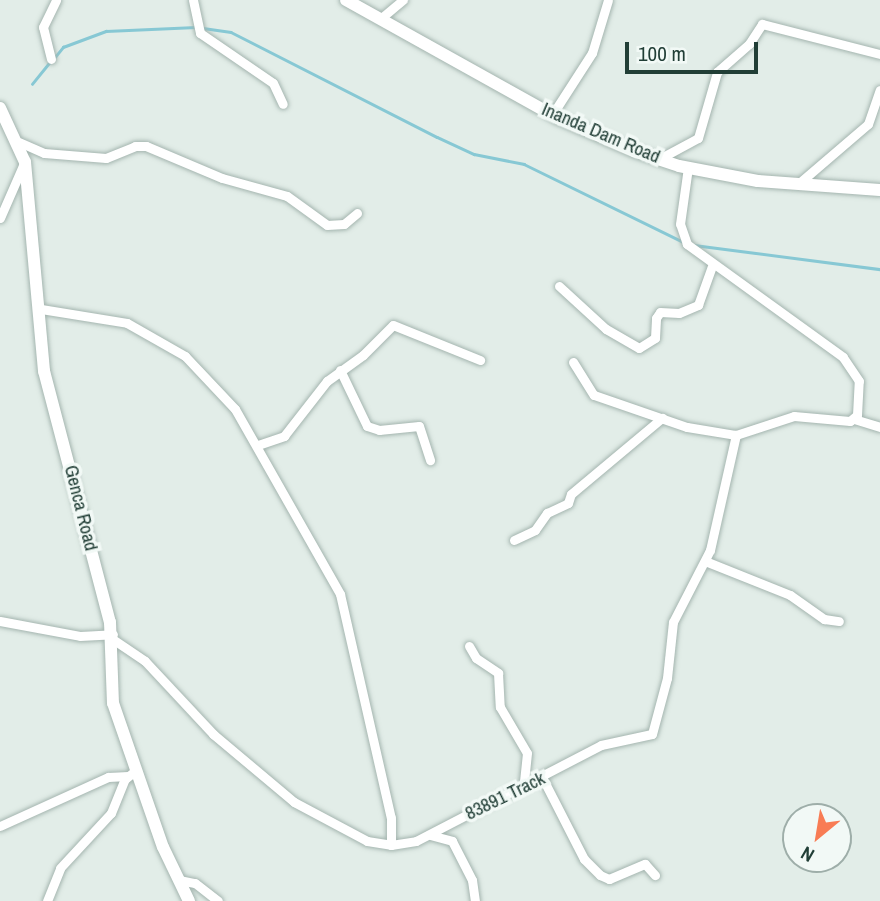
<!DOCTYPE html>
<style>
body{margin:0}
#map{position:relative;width:880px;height:901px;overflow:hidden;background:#e2ede8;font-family:"Archivo Narrow",sans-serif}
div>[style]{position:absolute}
.stream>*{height:2.5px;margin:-1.25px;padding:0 1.25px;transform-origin:1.25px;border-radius:1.25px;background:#87c8d4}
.roads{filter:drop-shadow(0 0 2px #a4b5af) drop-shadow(0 0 2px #a4b5af)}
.street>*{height:9px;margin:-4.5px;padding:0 4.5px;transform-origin:4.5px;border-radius:4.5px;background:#fff}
.secondary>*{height:12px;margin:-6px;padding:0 6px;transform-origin:6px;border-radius:6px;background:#fff}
span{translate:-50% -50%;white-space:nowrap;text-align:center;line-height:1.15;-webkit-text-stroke:7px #f2f9f6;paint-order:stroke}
.street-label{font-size:19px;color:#213e36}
.north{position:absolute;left:782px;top:803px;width:70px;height:70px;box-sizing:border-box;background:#f2f9f6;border:2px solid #9eaea9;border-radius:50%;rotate:210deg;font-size:19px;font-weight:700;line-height:28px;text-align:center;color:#213e36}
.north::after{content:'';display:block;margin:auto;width:24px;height:32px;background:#f87c54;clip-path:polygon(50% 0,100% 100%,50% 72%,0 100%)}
.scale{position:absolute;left:625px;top:42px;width:133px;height:32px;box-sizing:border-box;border:4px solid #213e36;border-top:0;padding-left:9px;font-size:21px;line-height:24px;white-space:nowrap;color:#213e36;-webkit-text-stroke:5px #f2f9f6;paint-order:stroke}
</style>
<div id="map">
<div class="stream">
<i style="left:55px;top:57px;width:13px;rotate:-51deg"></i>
<i style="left:63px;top:47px;width:46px;rotate:-20.4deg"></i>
<i style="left:106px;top:31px;width:90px;rotate:-2.5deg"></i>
<i style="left:196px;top:27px;width:35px;rotate:8deg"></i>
<i style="left:231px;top:32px;width:231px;rotate:27deg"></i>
<i style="left:437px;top:137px;width:41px;rotate:24.7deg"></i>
<i style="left:474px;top:154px;width:51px;rotate:11.3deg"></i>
<i style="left:524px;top:164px;width:179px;rotate:26.1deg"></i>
<i style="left:32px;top:84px;width:28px;rotate:-51deg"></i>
<i style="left:694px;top:245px;width:188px;rotate:7.4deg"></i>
</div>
<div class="roads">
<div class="street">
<i style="left:193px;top:0;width:34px;rotate:78deg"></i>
<i style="left:200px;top:33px;width:88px;rotate:34.4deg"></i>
<i style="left:273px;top:83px;width:23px;rotate:65deg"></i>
<i style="left:380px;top:19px;width:30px;rotate:-40deg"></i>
<i style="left:51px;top:59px;width:33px;rotate:-104deg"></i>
<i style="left:43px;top:27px;width:30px;rotate:-64deg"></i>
<i style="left:552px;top:115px;width:74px;rotate:-57.2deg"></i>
<i style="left:592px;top:53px;width:55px;rotate:-73.2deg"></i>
<i style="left:19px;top:142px;width:27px;rotate:24deg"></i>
<i style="left:44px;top:153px;width:62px;rotate:4.6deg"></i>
<i style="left:106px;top:158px;width:31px;rotate:-22deg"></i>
<i style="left:135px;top:146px;width:11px"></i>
<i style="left:146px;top:146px;width:82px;rotate:22.8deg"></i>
<i style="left:222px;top:178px;width:67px;rotate:15.5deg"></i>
<i style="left:287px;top:196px;width:49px;rotate:35.9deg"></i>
<i style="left:327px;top:225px;width:17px;rotate:-3deg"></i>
<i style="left:344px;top:224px;width:17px;rotate:-40deg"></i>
<i style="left:659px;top:159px;width:44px;rotate:-28.3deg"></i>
<i style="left:698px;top:138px;width:69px;rotate:-73.9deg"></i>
<i style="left:717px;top:72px;width:43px;rotate:-41.2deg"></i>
<i style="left:749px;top:44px;width:24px;rotate:-57deg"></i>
<i style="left:762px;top:24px;width:122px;rotate:14.3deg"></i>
<i style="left:798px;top:184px;width:92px;rotate:-40.6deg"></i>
<i style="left:868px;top:124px;width:36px;rotate:-71deg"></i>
<i style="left:0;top:218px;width:60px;rotate:-66.4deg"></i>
<i style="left:559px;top:286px;width:64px;rotate:42.5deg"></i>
<i style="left:606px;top:329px;width:38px;rotate:30deg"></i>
<i style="left:639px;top:348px;width:19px;rotate:-32deg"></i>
<i style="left:655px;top:338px;width:20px;rotate:-87deg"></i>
<i style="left:656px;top:318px;width:7px;rotate:-56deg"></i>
<i style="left:660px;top:312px;width:19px;rotate:3deg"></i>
<i style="left:679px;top:313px;width:21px;rotate:-23deg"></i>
<i style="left:698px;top:305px;width:41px;rotate:-70.3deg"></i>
<i style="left:41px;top:309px;width:87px;rotate:9.2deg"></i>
<i style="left:127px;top:323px;width:67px;rotate:29.6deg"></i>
<i style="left:185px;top:356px;width:73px;rotate:46.7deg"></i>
<i style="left:235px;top:409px;width:213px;rotate:60.4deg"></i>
<i style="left:340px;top:594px;width:230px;rotate:77.2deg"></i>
<i style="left:391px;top:818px;width:27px;rotate:90deg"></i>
<i style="left:573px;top:362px;width:39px;rotate:58deg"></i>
<i style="left:594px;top:395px;width:98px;rotate:19deg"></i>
<i style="left:687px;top:427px;width:50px;rotate:9.3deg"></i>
<i style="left:736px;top:435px;width:61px;rotate:-18.1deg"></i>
<i style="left:794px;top:416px;width:56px;rotate:5.1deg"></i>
<i style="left:850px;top:421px;width:9px;rotate:-41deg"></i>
<i style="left:857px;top:415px;width:34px;rotate:-87deg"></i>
<i style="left:859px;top:381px;width:29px;rotate:-124deg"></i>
<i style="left:843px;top:357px;width:193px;rotate:-144.1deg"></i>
<i style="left:687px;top:244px;width:21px;rotate:-109deg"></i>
<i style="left:680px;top:224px;width:58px;rotate:-82deg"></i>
<i style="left:340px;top:370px;width:62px;rotate:64.3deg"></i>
<i style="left:367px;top:426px;width:13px;rotate:18deg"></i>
<i style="left:379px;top:430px;width:40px;rotate:-5.7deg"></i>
<i style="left:419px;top:426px;width:36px;rotate:72deg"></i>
<i style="left:854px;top:419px;width:27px;rotate:17deg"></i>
<i style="left:258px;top:445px;width:28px;rotate:-19deg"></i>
<i style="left:284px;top:436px;width:70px;rotate:-52deg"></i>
<i style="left:327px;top:381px;width:44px;rotate:-35.8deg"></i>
<i style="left:363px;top:355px;width:42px;rotate:-45deg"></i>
<i style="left:393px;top:325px;width:94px;rotate:21.9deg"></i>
<i style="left:514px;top:540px;width:23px;rotate:-25deg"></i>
<i style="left:535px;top:530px;width:21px;rotate:-55deg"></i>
<i style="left:547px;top:513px;width:23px;rotate:-25deg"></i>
<i style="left:568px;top:503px;width:9px;rotate:-72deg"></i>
<i style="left:571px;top:494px;width:119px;rotate:-39.9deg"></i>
<i style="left:705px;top:561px;width:92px;rotate:21.8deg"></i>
<i style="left:790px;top:595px;width:42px;rotate:35.2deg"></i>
<i style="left:824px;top:619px;width:15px;rotate:8deg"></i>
<i style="left:0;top:621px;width:81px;rotate:10.6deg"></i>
<i style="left:80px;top:636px;width:33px;rotate:-3deg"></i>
<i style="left:114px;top:640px;width:37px;rotate:34deg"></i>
<i style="left:145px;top:661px;width:100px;rotate:47deg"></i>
<i style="left:213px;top:734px;width:106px;rotate:40deg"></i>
<i style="left:294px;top:802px;width:83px;rotate:28.1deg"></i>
<i style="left:367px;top:841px;width:24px;rotate:9deg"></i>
<i style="left:391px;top:845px;width:25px;rotate:-9deg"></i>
<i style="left:416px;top:841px;width:208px;rotate:-27.4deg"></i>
<i style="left:601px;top:745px;width:52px;rotate:-12.2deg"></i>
<i style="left:652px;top:734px;width:58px;rotate:-75deg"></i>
<i style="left:667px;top:678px;width:56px;rotate:-83.9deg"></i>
<i style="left:673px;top:622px;width:81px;rotate:-62.8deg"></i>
<i style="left:710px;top:550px;width:118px;rotate:-77.3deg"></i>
<i style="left:469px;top:646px;width:14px;rotate:60deg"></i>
<i style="left:476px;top:658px;width:27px;rotate:34deg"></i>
<i style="left:498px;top:673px;width:34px;rotate:87deg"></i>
<i style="left:500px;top:707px;width:53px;rotate:59.6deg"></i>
<i style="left:527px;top:753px;width:30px;rotate:96deg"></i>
<i style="left:542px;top:777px;width:92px;rotate:62.9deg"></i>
<i style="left:584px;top:859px;width:23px;rotate:45deg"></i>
<i style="left:600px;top:875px;width:10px;rotate:24deg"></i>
<i style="left:609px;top:879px;width:39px;rotate:-23deg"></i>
<i style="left:645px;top:864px;width:15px;rotate:48deg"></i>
<i style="left:0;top:826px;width:119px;rotate:-24.4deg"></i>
<i style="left:108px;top:777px;width:20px;rotate:-3deg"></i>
<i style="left:430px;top:835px;width:23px;rotate:15deg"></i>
<i style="left:452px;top:841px;width:44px;rotate:62.9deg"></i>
<i style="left:472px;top:880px;width:21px;rotate:82deg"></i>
<i style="left:179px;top:880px;width:16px;rotate:11deg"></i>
<i style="left:195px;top:883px;width:29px;rotate:38deg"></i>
<i style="left:47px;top:901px;width:35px;rotate:-68deg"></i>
<i style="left:60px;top:868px;width:75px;rotate:-47.2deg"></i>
<i style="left:111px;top:813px;width:37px;rotate:-68deg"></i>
<i style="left:125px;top:779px;width:13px;rotate:-39deg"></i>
</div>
<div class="secondary">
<i style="left:346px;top:0;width:243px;rotate:29.1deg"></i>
<i style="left:558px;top:118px;width:83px;rotate:23.5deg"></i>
<i style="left:634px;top:151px;width:47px;rotate:18.4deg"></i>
<i style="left:679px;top:166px;width:80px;rotate:10.8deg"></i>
<i style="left:758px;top:181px;width:122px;rotate:4.2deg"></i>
<i style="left:0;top:108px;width:60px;rotate:65.2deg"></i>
<i style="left:25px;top:162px;width:210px;rotate:84.8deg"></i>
<i style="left:44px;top:371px;width:260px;rotate:75.3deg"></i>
<i style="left:110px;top:622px;width:81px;rotate:87.9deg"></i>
<i style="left:113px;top:703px;width:152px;rotate:70.9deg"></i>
<i style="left:163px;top:847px;width:60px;rotate:64.3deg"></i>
</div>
</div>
<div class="street-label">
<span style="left:601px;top:133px;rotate:23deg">Inanda Dam Road</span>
<span style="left:81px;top:508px;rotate:76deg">Genca Road</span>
<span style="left:505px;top:796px;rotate:-26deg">83891 Track</span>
</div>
<div class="north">N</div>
<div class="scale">100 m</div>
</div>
